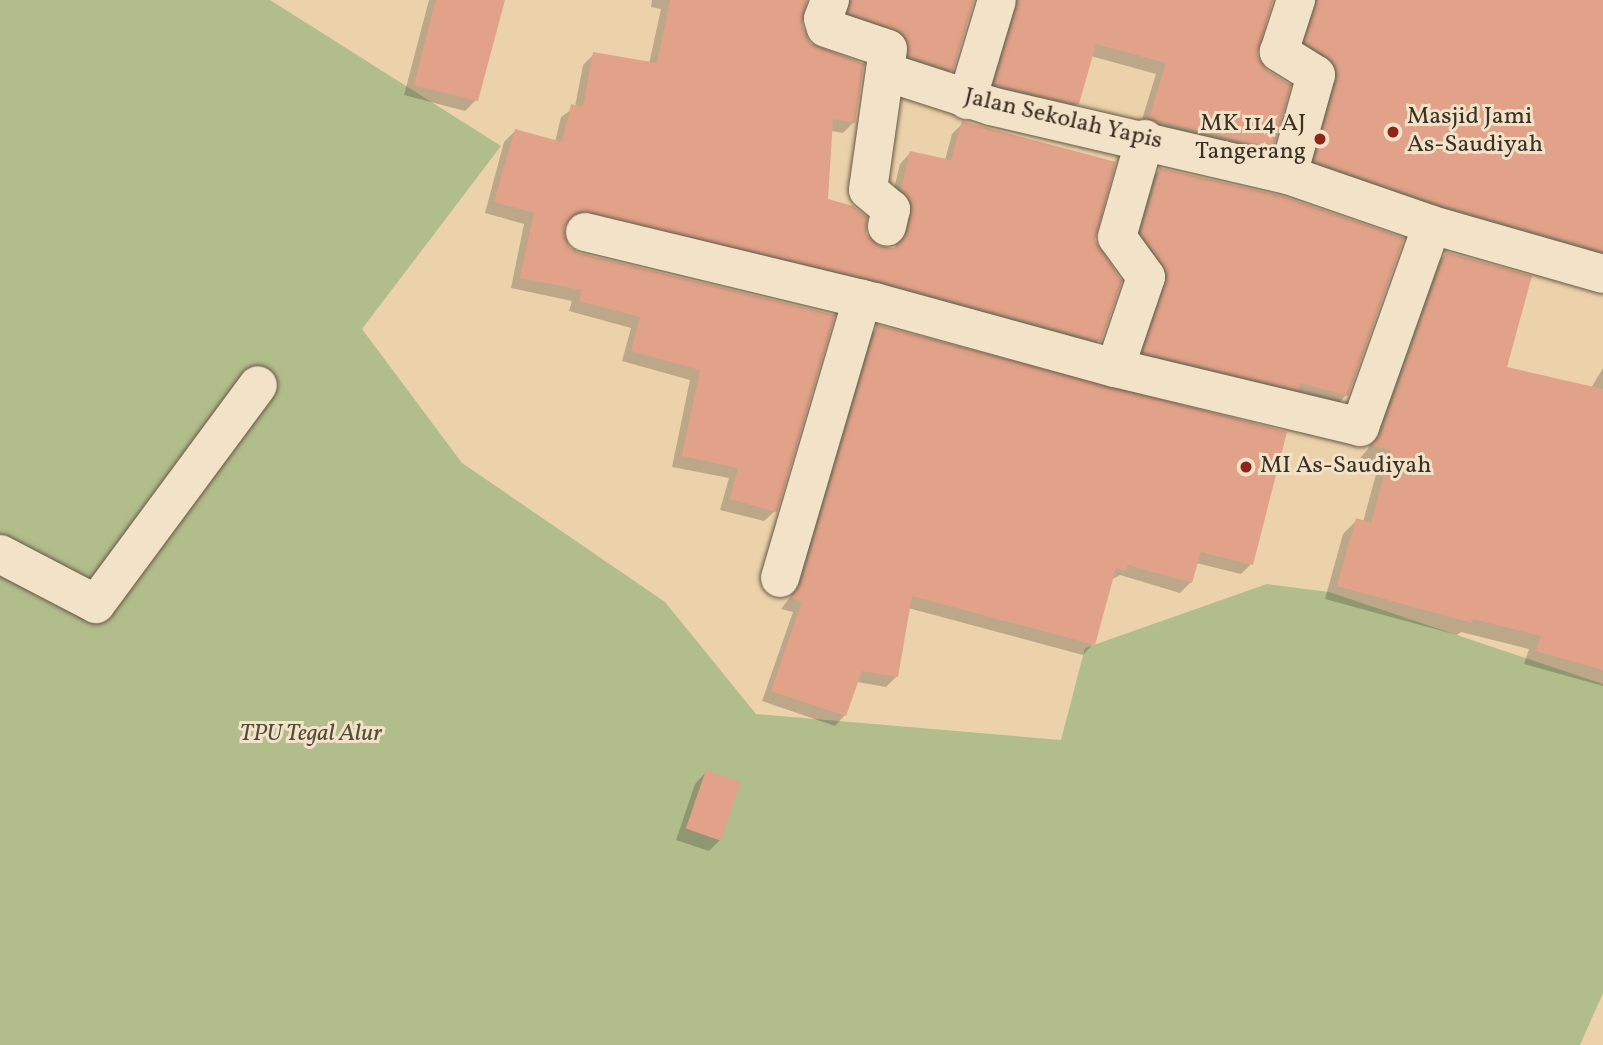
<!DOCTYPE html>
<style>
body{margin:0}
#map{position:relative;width:1603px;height:1045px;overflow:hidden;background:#ebd2aa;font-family:Vollkorn,serif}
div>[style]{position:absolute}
.green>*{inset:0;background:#b2bd8c}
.shadow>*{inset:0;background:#0003}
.building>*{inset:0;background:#e1a289;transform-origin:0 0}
.roads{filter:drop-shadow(0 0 2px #675846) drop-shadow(0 0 2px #675846)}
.minor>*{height:38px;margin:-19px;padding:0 19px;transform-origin:19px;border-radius:19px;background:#f2e2c8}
.dots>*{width:19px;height:19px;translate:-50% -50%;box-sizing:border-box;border:4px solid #f2e2c8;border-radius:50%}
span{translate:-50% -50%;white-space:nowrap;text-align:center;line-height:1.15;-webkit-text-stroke:6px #f2e2c8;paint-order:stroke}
.poi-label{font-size:24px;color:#3b3024}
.left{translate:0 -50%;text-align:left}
.right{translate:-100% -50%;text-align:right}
.street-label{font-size:24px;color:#3b3024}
.park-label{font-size:24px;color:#534c39;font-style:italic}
</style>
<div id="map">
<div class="green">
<i style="clip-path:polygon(0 0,270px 0,501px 146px,362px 329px,462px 463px,665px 602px,756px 714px,1061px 740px,1085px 648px,1267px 584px,1329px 592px,1603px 684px,1603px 993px,1580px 1045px,0 1045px)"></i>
</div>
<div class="shadow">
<i style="clip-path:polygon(429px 0,503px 0,476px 100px,465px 111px,404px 95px)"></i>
<i style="clip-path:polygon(652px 0,806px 0,800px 25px,854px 122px,843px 133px,831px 131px,826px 201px,871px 244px,895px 249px,902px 226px,891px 201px,900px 164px,910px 153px,945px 160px,952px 134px,963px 123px,1094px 241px,1099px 340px,1089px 351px,869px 291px,567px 221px,562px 227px,568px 248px,579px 255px,832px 316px,775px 511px,764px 521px,720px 510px,729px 478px,672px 467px,690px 380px,622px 361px,631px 328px,569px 311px,572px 301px,511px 288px,524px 224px,485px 213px,504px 142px,515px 131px,555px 142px,561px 117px,575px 107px,583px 65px,594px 54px,649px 64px,661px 9px,651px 7px)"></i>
<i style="clip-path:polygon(836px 0,972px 0,951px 70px,941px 80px,839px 23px)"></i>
<i style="clip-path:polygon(1007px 0,1273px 0,1256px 46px,1271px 148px,1260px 159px,1139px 129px,1156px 74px,1091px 56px,1078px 103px,1067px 114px,985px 95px)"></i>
<i style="clip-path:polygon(1300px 0,1603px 0,1603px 267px,1305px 172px,1295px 54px)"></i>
<i style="clip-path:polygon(1160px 170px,1346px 395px,1336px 406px,1135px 362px,1132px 244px,1150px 180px)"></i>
<i style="clip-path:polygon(1446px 254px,1505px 368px,1591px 388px,1603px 368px,1603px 686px,1524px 664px,1529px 649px,1461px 632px,1457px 635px,1325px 599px,1343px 534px,1357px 520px,1363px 522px,1379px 463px,1360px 458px,1368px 449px,1433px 267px)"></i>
<i style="clip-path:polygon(878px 327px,1251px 564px,1241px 574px,1196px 563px,1191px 582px,1180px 593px,1120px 575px,1111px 580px,1093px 644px,1083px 655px,908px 608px,897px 676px,886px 687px,857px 682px,845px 715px,835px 726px,762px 701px,793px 612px,781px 609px,791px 596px,867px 338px)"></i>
<i style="clip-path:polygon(706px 772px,720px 840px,709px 851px,676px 840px,695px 784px)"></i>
</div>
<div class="building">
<i style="clip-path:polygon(436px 0,505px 0,478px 101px,414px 85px)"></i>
<i style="clip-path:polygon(670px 0,807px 0,802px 25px,810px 43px,864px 64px,855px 123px,833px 119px,828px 199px,853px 206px,867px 217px,866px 234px,882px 248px,894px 248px,908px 232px,912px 203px,901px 189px,910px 151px,951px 160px,962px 121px,1116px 162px,1095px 240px,1122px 281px,1101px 341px,880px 281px,578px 211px,564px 228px,569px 247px,579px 253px,835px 315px,777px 512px,730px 499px,738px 468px,682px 456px,700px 370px,631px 351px,640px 317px,579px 301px,582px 290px,520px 278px,534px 213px,494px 202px,515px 129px,562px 142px,571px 104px,583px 107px,593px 52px,657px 63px)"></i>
<i style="clip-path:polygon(851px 0,974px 0,953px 71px,909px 56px,903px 33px,849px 13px)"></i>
<i style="clip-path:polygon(1018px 0,1273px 0,1257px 55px,1267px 70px,1291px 85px,1273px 149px,1149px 118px,1166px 63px,1096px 44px,1079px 104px,995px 84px)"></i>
<i style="clip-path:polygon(1317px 0,1603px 0,1603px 251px,1439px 204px,1315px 161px,1337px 80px,1336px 66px,1328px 57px,1305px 42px)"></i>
<i style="clip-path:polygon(1160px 168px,1282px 196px,1404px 238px,1348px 396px,1300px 383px,1298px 390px,1143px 352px,1168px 274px,1141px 233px)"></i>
<i style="clip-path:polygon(1446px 252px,1532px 276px,1507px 367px,1603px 389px,1603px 670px,1536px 651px,1541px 636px,1473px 619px,1472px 623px,1337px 586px,1356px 518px,1371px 523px,1391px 450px,1371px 445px,1381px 434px)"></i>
<i style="clip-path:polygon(877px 325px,1287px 432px,1253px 565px,1201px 552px,1192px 583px,1128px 565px,1126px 571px,1116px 568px,1095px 645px,912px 596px,898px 677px,862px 671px,846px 716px,771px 691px,802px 602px,790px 597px,801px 584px)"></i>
<i style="left:706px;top:770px;width:37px;height:62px;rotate:19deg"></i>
</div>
<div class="roads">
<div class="minor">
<i style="left:830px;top:0;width:20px;rotate:110deg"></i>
<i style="left:823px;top:19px;width:9px;rotate:72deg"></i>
<i style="left:826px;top:28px;width:65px;rotate:18.7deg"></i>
<i style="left:888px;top:49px;width:142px;rotate:98.1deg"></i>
<i style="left:868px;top:190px;width:30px;rotate:40deg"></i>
<i style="left:891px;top:209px;width:18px;rotate:103deg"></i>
<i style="left:886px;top:72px;width:110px;rotate:17.9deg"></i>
<i style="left:991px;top:106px;width:305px;rotate:13.1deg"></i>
<i style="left:1288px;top:175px;width:152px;rotate:19.1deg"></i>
<i style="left:1432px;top:225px;width:178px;rotate:16deg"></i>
<i style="left:967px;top:100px;width:104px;rotate:-73.3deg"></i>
<i style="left:1288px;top:175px;width:104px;rotate:-74.4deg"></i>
<i style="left:1316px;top:75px;width:44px;rotate:-148.1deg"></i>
<i style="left:1279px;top:52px;width:55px;rotate:-71.9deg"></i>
<i style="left:585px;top:232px;width:298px;rotate:13.6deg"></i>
<i style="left:875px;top:302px;width:249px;rotate:15.4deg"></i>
<i style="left:1115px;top:368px;width:96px;rotate:-71.2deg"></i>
<i style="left:1146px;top:277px;width:49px;rotate:-125.9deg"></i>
<i style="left:1117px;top:237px;width:102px;rotate:-74.1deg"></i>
<i style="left:1115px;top:368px;width:252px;rotate:13.5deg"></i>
<i style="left:1360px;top:427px;width:214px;rotate:-70.4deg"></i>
<i style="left:0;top:554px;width:108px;rotate:27.5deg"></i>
<i style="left:96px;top:604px;width:272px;rotate:-53.5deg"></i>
<i style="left:780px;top:578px;width:291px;rotate:-73.6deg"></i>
</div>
</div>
<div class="dots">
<i style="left:1393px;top:132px;background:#8f2418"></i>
<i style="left:1320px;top:139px;background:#8f2418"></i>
<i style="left:1246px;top:467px;background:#8f2418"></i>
</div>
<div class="poi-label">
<span class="left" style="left:1407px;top:132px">Masjid Jami<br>As-Saudiyah</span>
<span class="right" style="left:1306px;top:139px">MK 114 AJ<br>Tangerang</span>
<span class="left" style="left:1260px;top:467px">MI As-Saudiyah</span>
</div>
<div class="street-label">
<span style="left:1063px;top:120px;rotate:13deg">Jalan Sekolah Yapis</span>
</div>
<div class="park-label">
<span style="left:311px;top:735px">TPU Tegal Alur</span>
</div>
</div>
